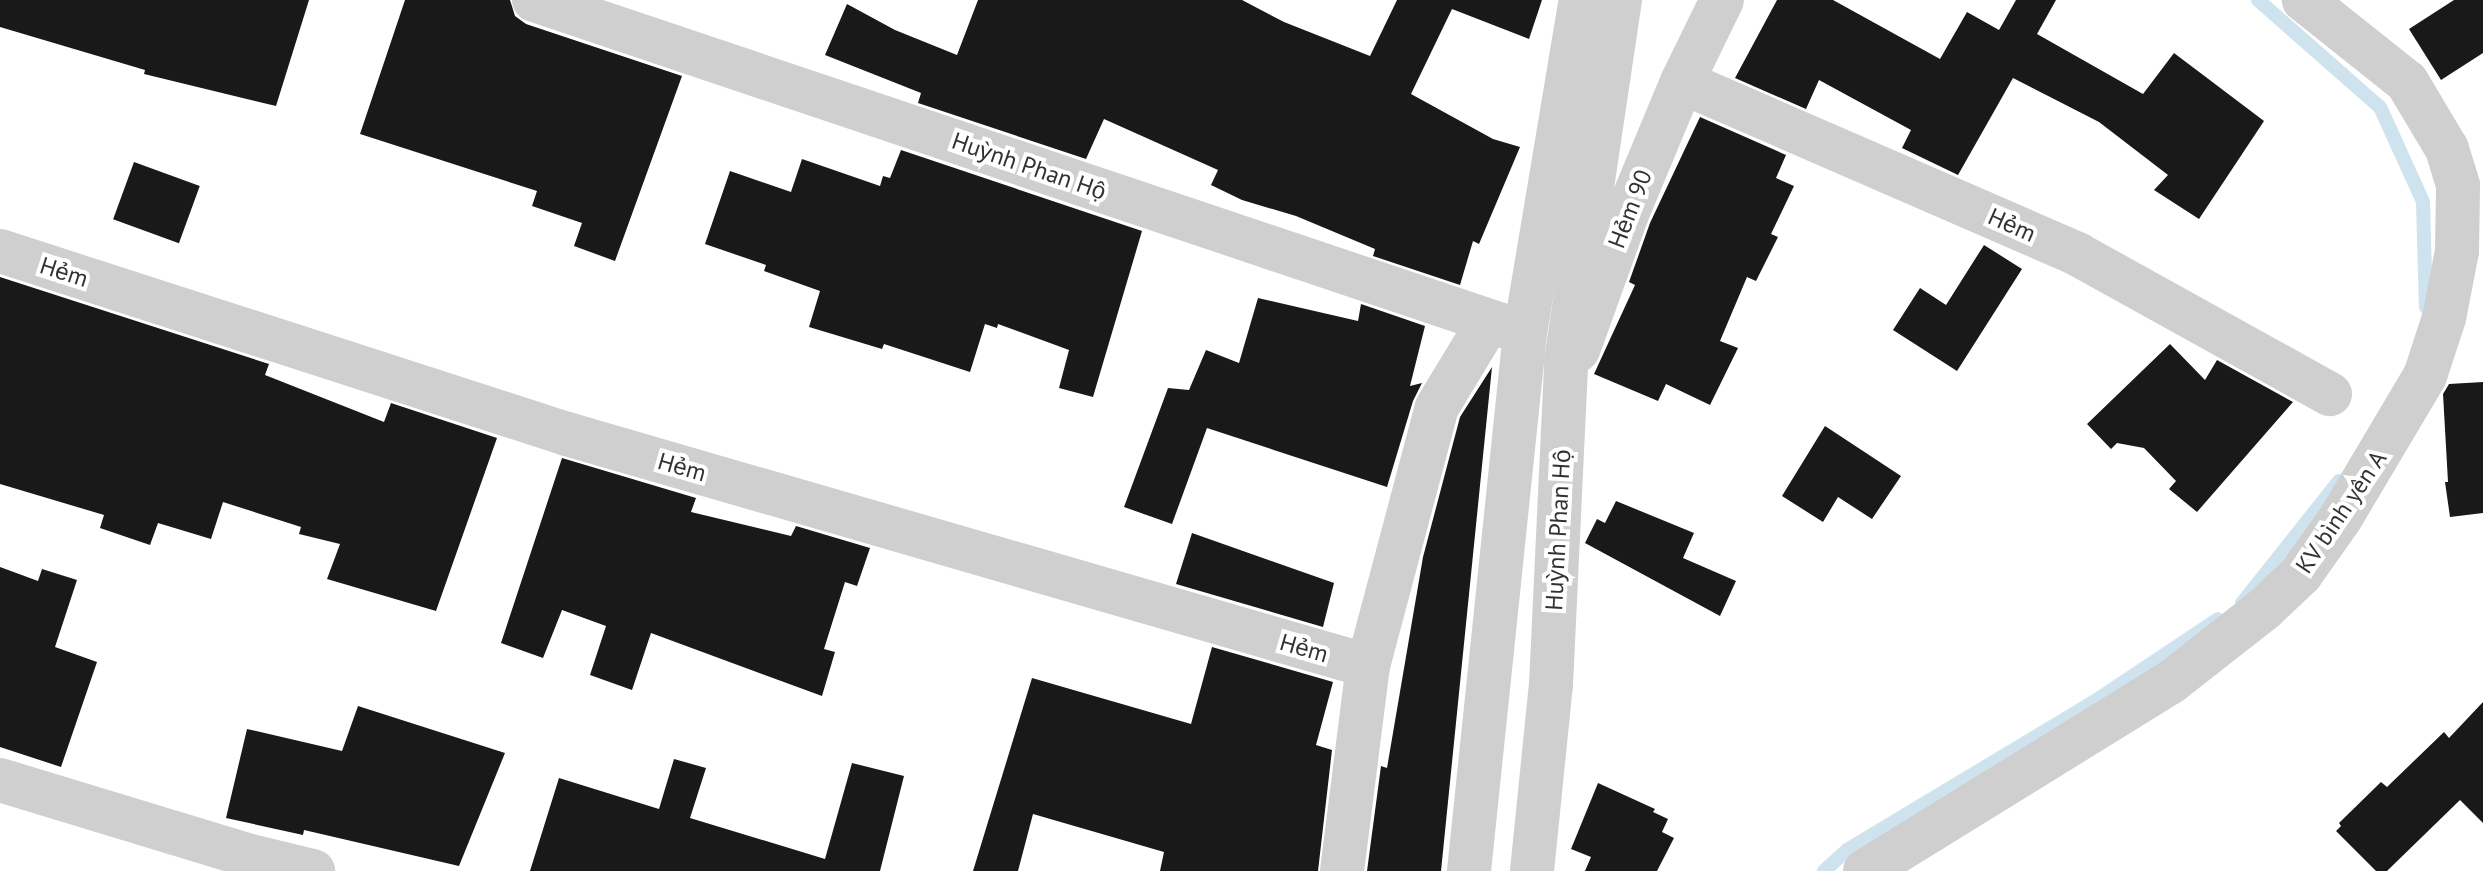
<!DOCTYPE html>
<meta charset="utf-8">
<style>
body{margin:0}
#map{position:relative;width:2483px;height:871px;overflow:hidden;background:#fff;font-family:"PT Sans",sans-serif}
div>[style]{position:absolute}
.stream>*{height:14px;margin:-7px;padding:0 7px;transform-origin:7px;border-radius:7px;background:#cee3ee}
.building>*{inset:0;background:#191919;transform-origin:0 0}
.minor>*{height:44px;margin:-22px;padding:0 22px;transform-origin:22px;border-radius:22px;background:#cfcfcf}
.tertiary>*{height:44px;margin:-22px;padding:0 22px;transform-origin:22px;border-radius:22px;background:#cfcfcf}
span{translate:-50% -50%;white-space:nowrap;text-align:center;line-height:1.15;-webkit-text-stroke:8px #fff;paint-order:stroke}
.street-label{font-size:24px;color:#323232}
</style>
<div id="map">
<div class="stream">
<i style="left:2258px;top:0;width:162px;rotate:41.3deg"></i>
<i style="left:2380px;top:107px;width:104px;rotate:65.6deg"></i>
<i style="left:2423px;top:202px;width:105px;rotate:88.4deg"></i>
<i style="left:2242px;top:603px;width:156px;rotate:-51.5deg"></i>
<i style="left:1824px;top:871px;width:31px;rotate:-42deg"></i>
<i style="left:1847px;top:850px;width:286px;rotate:-31deg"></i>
<i style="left:2092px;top:703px;width:151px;rotate:-33.7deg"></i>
</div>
<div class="building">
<i style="clip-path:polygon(0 0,309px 0,276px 106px,144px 74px,145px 70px,0 27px)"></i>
<i style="clip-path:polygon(405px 0,510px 0,515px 16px,526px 24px,682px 76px,615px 261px,574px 246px,582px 223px,532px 206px,537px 191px,360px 134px)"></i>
<i style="clip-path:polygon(978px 0,1242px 0,1284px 22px,1370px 56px,1397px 0,1542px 0,1529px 39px,1452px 9px,1411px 94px,1493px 139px,1520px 147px,1479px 244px,1473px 241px,1460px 285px,1373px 256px,1375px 249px,1296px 216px,1242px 200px,1211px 185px,1218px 170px,1104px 119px,1086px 159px,918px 103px,921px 93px,825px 55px,847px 4px,895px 30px,957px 55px)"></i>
<i style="clip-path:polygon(1777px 0,1833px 0,1940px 59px,1967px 12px,1999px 30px,2016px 0,2056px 0,2037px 34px,2143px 94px,2174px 53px,2264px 121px,2199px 219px,2154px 190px,2168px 175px,2099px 122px,2013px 78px,1958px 175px,1902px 148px,1911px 130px,1819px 80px,1806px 109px,1735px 78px)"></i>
<i style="clip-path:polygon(2454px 0,2483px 0,2483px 53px,2441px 80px,2409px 29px)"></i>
<i style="clip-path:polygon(1700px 117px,1786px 155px,1776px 178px,1794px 186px,1771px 234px,1778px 237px,1756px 281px,1747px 277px,1720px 341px,1738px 348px,1710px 405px,1666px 384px,1658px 401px,1594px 374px,1635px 285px,1629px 282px,1650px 223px)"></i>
<i style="clip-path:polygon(901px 150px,1142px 231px,1093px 397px,1059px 388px,1069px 350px,998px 324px,997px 328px,985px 324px,970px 372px,884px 344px,882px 349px,809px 327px,820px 291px,764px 271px,766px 265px,705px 244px,730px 171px,791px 192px,802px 159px,880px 186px,883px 176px,890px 178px)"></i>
<i style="left:134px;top:162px;width:70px;height:61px;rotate:20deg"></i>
<i style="clip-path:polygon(1984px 245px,2022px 269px,1957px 371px,1893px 330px,1920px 288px,1946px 305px)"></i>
<i style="clip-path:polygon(0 277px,269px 364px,265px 375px,384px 422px,391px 403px,497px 438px,436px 611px,327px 579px,340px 544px,299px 534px,301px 527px,223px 502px,211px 539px,158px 523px,150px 545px,100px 528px,104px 515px,0 484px)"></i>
<i style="clip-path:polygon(1258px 298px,1358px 321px,1361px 304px,1425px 326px,1410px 386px,1422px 383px,1413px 401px,1387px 487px,1207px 428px,1172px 524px,1124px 507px,1168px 388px,1189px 390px,1206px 350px,1239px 363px)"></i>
<i style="clip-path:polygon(2170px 344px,2205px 380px,2217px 360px,2293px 402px,2197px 512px,2169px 489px,2176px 481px,2144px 448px,2117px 443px,2111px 449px,2087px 424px)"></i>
<i style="clip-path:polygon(1492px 367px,1441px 871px,1367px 871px,1381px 766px,1387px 768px,1423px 557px,1460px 417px)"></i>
<i style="clip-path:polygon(2483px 382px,2483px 513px,2450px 517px,2445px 482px,2448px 482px,2443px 394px,2449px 384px)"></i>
<i style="clip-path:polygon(1825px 426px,1901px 476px,1872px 519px,1838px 497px,1823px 522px,1782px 496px)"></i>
<i style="clip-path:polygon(562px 458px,696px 498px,691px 512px,791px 536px,796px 526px,870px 548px,857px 586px,845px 582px,824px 649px,835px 652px,822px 696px,651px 633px,632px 690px,590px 675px,606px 626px,562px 610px,543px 658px,501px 643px)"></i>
<i style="clip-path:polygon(1616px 501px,1694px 533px,1683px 558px,1736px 581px,1720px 616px,1585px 543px,1597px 519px,1605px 523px)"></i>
<i style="clip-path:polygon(1192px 533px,1334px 583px,1323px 627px,1176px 584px)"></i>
<i style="clip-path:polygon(0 567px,38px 581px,42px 569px,77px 580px,55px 647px,97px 662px,61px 767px,0 747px)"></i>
<i style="clip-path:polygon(1212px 647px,1333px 682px,1316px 745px,1332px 750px,1318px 871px,1160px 871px,1164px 852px,1033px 814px,1018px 871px,973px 871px,1032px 678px,1191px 724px)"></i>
<i style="clip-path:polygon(2483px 702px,2483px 823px,2460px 800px,2387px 871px,2376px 871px,2336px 831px,2341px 826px,2339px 823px,2381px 782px,2387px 787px,2444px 732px,2449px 738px)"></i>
<i style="clip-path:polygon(358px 706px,505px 753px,459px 866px,304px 830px,303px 835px,226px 818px,247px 729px,342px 751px)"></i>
<i style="clip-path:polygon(674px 759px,706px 768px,690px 818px,825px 859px,852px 763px,904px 776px,880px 871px,530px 871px,559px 778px,659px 809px)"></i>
<i style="clip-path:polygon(1598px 783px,1655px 809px,1653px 812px,1668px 819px,1662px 832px,1674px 838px,1657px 871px,1585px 871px,1591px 857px,1571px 849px)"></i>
</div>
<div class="minor">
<i style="left:1682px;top:82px;width:433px;rotate:23.5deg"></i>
<i style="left:2079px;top:255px;width:287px;rotate:29deg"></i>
<i style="left:0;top:251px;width:596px;rotate:17.89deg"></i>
<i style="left:567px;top:434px;width:834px;rotate:16.15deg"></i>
<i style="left:1578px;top:350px;width:145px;rotate:-70.2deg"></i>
<i style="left:1627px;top:214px;width:143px;rotate:-67.4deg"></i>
<i style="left:1682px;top:82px;width:91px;rotate:-64deg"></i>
<i style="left:0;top:780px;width:261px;rotate:16.9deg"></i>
<i style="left:250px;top:856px;width:65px;rotate:13.4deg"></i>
<i style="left:1342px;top:871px;width:207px;rotate:-82.8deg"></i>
<i style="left:1368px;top:666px;width:268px;rotate:-75.1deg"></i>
<i style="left:1437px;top:407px;width:100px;rotate:-58.8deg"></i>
<i style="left:1865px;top:871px;width:360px;rotate:-31.7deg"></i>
<i style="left:2171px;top:682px;width:118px;rotate:-38.1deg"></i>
<i style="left:2264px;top:609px;width:51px;rotate:-43.4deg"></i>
<i style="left:2301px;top:574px;width:67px;rotate:-54.7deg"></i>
<i style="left:2340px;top:519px;width:166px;rotate:-59.3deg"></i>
<i style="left:2425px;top:376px;width:61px;rotate:-71.9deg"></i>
<i style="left:2444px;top:318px;width:68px;rotate:-79deg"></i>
<i style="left:2457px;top:251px;width:66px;rotate:-89.1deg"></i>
<i style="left:2458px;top:185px;width:38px;rotate:-107deg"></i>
<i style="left:2447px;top:149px;width:78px;rotate:-120.8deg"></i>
<i style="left:2407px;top:82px;width:132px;rotate:-141.5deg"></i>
</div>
<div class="tertiary">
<i style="left:534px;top:0;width:1045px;rotate:18.57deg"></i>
<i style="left:1469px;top:871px;width:541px;rotate:-84.06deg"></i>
<i style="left:1525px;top:333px;width:338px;rotate:-80.5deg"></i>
<i style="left:1532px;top:871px;width:187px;rotate:-84.2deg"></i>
<i style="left:1551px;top:685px;width:324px;rotate:-87.3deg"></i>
<i style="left:1566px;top:361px;width:365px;rotate:-81.5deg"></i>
</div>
<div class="street-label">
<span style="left:1029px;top:166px;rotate:19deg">Huỳnh Phan Hộ</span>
<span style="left:1630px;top:209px;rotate:-69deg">Hẻm 90</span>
<span style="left:2012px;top:225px;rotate:24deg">Hẻm</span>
<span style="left:64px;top:272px;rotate:18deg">Hẻm</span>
<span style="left:682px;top:467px;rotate:16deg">Hẻm</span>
<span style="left:2341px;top:512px;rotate:-56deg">KV bình yên A</span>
<span style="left:1558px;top:530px;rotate:-87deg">Huỳnh Phan Hộ</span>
<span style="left:1304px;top:648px;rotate:16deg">Hẻm</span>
</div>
</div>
